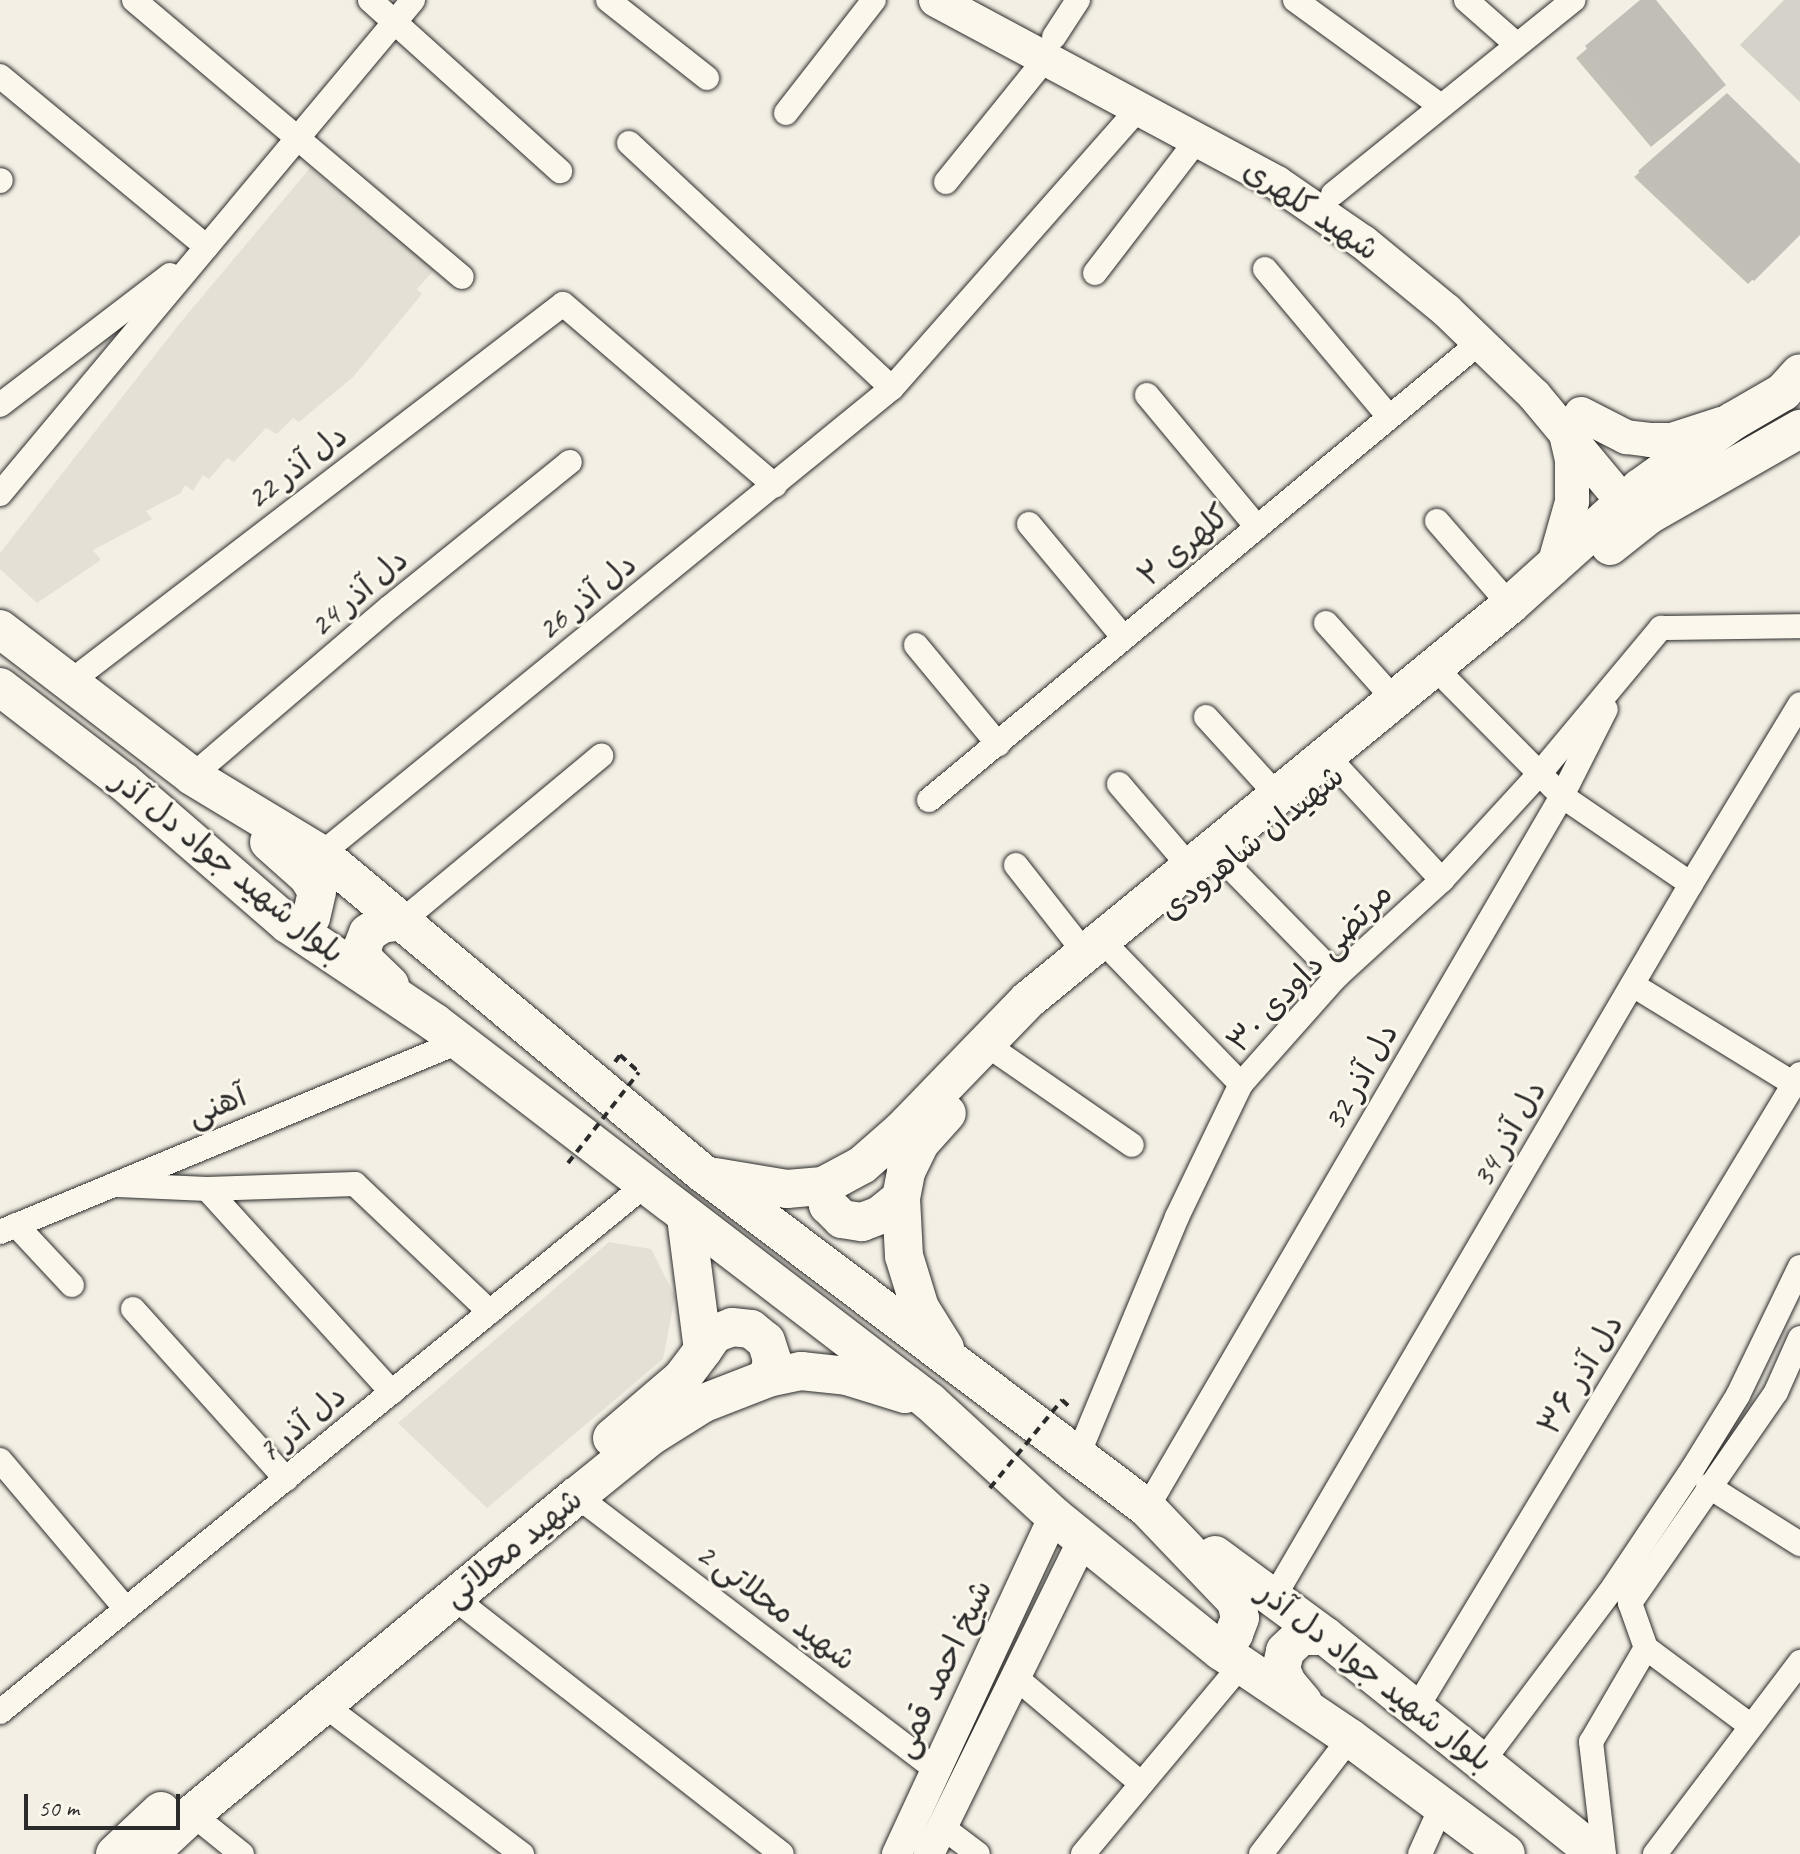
<!DOCTYPE html>
<meta charset="utf-8">
<style>
body{margin:0}
#map{position:relative;width:1800px;height:1854px;overflow:hidden;background:#f3efe4;font-family:Caveat,"Playpen Sans Arabic",sans-serif}
div>[style]{position:absolute}
.built>*{inset:0;background:#e4e0d6}
.green>*{inset:0;background:#d5d2c9}
.shadow>*{inset:0;background:#0003}
.building>*{inset:0;background:#c0beb6}
.path>*{height:4px;margin-top:-2px;transform-origin:0;background:repeating-linear-gradient(90deg,#2b2b2b 0 8px,transparent 0 14px)}
.roads{filter:drop-shadow(0 0 2px #2b2b2b) drop-shadow(0 0 2px #2b2b2b)}
.minor>*{height:24px;margin:-12px;padding:0 12px;transform-origin:12px;border-radius:12px;background:#fbf7ec}
.tertiary>*{height:30px;margin:-15px;padding:0 15px;transform-origin:15px;border-radius:15px;background:#fbf7ec}
.secondary>*{height:34px;margin:-17px;padding:0 17px;transform-origin:17px;border-radius:17px;background:#fbf7ec}
.primary>*{height:38px;margin:-19px;padding:0 19px;transform-origin:19px;border-radius:19px;background:#fbf7ec}
.path-bridge>*{height:4px;margin-top:-2px;transform-origin:0;background:repeating-linear-gradient(90deg,#2b2b2b 0 8px,transparent 0 14px)}
span{translate:-50% -50%;white-space:nowrap;text-align:center;line-height:1.15;-webkit-text-stroke:6px #fbf7ec;paint-order:stroke}
.street-label{font-size:32px;color:#2b2b2b}
.scale{position:absolute;left:24px;top:1794px;width:156px;height:36px;box-sizing:border-box;border:4px solid #2b2b2b;border-top:0;padding-left:10px;font-size:24px;line-height:28px;white-space:nowrap;color:#2b2b2b;-webkit-text-stroke:6px #fbf7ec;paint-order:stroke}
</style>
<div id="map">
<div class="built">
<i style="clip-path:polygon(310px 168px,435px 269px,417px 289px,422px 294px,353px 377px,299px 422px,293px 418px,277px 434px,266px 428px,234px 462px,227px 458px,209px 479px,203px 475px,193px 491px,185px 485px,181px 493px,146px 511px,152px 519px,93px 550px,101px 560px,37px 603px,0 569px,0 553px,180px 323px)"></i>
<i style="clip-path:polygon(609px 1242px,651px 1249px,675px 1296px,663px 1359px,487px 1508px,398px 1423px)"></i>
</div>
<div class="green">
<i style="clip-path:polygon(1784px 0,1800px 0,1800px 102px,1740px 45px)"></i>
</div>
<div class="shadow">
<i style="clip-path:polygon(1644px 0,1653px 0,1713px 95px,1651px 147px,1576px 58px)"></i>
<i style="clip-path:polygon(1727px 96px,1800px 167px,1800px 233px,1748px 284px,1634px 177px)"></i>
</div>
<div class="building">
<i style="clip-path:polygon(1640px 0,1656px 0,1726px 85px,1662px 138px,1585px 46px)"></i>
<i style="clip-path:polygon(1727px 93px,1800px 164px,1800px 235px,1754px 281px,1638px 171px)"></i>
</div>
<div class="path">
<i style="left:615px;top:1062px;width:9px;rotate:-54deg"></i>
<i style="left:620px;top:1055px;width:25px;rotate:42deg"></i>
<i style="left:1062px;top:1400px;width:13px;rotate:42deg"></i>
</div>
<div class="roads">
<div class="minor">
<i style="left:134px;top:0;width:429px;rotate:40.2deg"></i>
<i style="left:370px;top:0;width:256px;rotate:42deg"></i>
<i style="left:608px;top:0;width:126px;rotate:38.2deg"></i>
<i style="left:1295px;top:0;width:180px;rotate:36deg"></i>
<i style="left:1466px;top:0;width:67px;rotate:41.3deg"></i>
<i style="left:1054px;top:37px;width:44px;rotate:-57deg"></i>
<i style="left:0;top:76px;width:268px;rotate:39.6deg"></i>
<i style="left:786px;top:113px;width:143px;rotate:-52.1deg"></i>
<i style="left:629px;top:143px;width:359px;rotate:43deg"></i>
<i style="left:0;top:181px;width:1px;rotate:-45deg"></i>
<i style="left:946px;top:182px;width:159px;rotate:-51.1deg"></i>
<i style="left:1333px;top:194px;width:309px;rotate:-38.9deg"></i>
<i style="left:1265px;top:269px;width:193px;rotate:50deg"></i>
<i style="left:1095px;top:273px;width:169px;rotate:-52.5deg"></i>
<i style="left:1147px;top:395px;width:172px;rotate:50.2deg"></i>
<i style="left:0;top:405px;width:214px;rotate:-37.4deg"></i>
<i style="left:0;top:494px;width:644px;rotate:-50.1deg"></i>
<i style="left:1437px;top:521px;width:111px;rotate:49deg"></i>
<i style="left:1029px;top:524px;width:148px;rotate:50.2deg"></i>
<i style="left:1326px;top:623px;width:102px;rotate:48.2deg"></i>
<i style="left:916px;top:645px;width:129px;rotate:50.4deg"></i>
<i style="left:1448px;top:681px;width:162px;rotate:45.3deg"></i>
<i style="left:1562px;top:796px;width:156px;rotate:34.3deg"></i>
<i style="left:70px;top:682px;width:621px;rotate:-37.48deg"></i>
<i style="left:563px;top:304px;width:279px;rotate:40.6deg"></i>
<i style="left:1206px;top:717px;width:107px;rotate:47.7deg"></i>
<i style="left:1340px;top:770px;width:150px;rotate:47.2deg"></i>
<i style="left:192px;top:776px;width:260px;rotate:-40.5deg"></i>
<i style="left:390px;top:607px;width:231px;rotate:-38.9deg"></i>
<i style="left:1119px;top:784px;width:109px;rotate:49.5deg"></i>
<i style="left:929px;top:800px;width:716px;rotate:-39.73deg"></i>
<i style="left:321px;top:854px;width:737px;rotate:-39.22deg"></i>
<i style="left:892px;top:388px;width:373px;rotate:-48.6deg"></i>
<i style="left:1227px;top:864px;width:157px;rotate:45.5deg"></i>
<i style="left:1016px;top:865px;width:112px;rotate:51.9deg"></i>
<i style="left:402px;top:921px;width:259px;rotate:-39.7deg"></i>
<i style="left:1115px;top:954px;width:181px;rotate:45.9deg"></i>
<i style="left:1633px;top:985px;width:189px;rotate:31.6deg"></i>
<i style="left:1000px;top:1054px;width:160px;rotate:34.6deg"></i>
<i style="left:118px;top:1185px;width:89px;rotate:2.6deg"></i>
<i style="left:207px;top:1189px;width:148px;rotate:-1.9deg"></i>
<i style="left:355px;top:1184px;width:186px;rotate:43.5deg"></i>
<i style="left:207px;top:1189px;width:275px;rotate:47.7deg"></i>
<i style="left:16px;top:1225px;width:82px;rotate:47deg"></i>
<i style="left:0;top:1232px;width:498px;rotate:-22.5deg"></i>
<i style="left:133px;top:1309px;width:229px;rotate:48deg"></i>
<i style="left:1078px;top:1455px;width:258px;rotate:-67.4deg"></i>
<i style="left:1177px;top:1217px;width:148px;rotate:-64.3deg"></i>
<i style="left:1241px;top:1084px;width:144px;rotate:-48.4deg"></i>
<i style="left:1337px;top:976px;width:142px;rotate:-42.4deg"></i>
<i style="left:1442px;top:880px;width:145px;rotate:-47.5deg"></i>
<i style="left:1540px;top:773px;width:189px;rotate:-50.2deg"></i>
<i style="left:1661px;top:628px;width:139px;rotate:-0.8deg"></i>
<i style="left:0;top:1460px;width:195px;rotate:49.8deg"></i>
<i style="left:1708px;top:1486px;width:109px;rotate:32.2deg"></i>
<i style="left:577px;top:1496px;width:450px;rotate:37.3deg"></i>
<i style="left:1147px;top:1508px;width:824px;rotate:-59.76deg"></i>
<i style="left:1562px;top:796px;width:97px;rotate:-63.2deg"></i>
<i style="left:453px;top:1597px;width:417px;rotate:38deg"></i>
<i style="left:1274px;top:1597px;width:826px;rotate:-59.68deg"></i>
<i style="left:1691px;top:884px;width:210px;rotate:-58.8deg"></i>
<i style="left:1014px;top:1676px;width:167px;rotate:40.2deg"></i>
<i style="left:324px;top:1705px;width:248px;rotate:37deg"></i>
<i style="left:1416px;top:1709px;width:742px;rotate:-58.84deg"></i>
<i style="left:0;top:1712px;width:833px;rotate:-39.25deg"></i>
<i style="left:1751px;top:1726px;width:131px;rotate:-143.4deg"></i>
<i style="left:1646px;top:1648px;width:48px;rotate:-109.6deg"></i>
<i style="left:1630px;top:1603px;width:257px;rotate:-55.3deg"></i>
<i style="left:1776px;top:1392px;width:59px;rotate:-66deg"></i>
<i style="left:1483px;top:1761px;width:211px;rotate:-53.1deg"></i>
<i style="left:1610px;top:1592px;width:149px;rotate:-56.2deg"></i>
<i style="left:1693px;top:1468px;width:86px;rotate:-58.3deg"></i>
<i style="left:1738px;top:1395px;width:142px;rotate:-64.2deg"></i>
<i style="left:192px;top:1814px;width:64px;rotate:38.7deg"></i>
<i style="left:941px;top:1826px;width:46px;rotate:37.1deg"></i>
<i style="left:1083px;top:1854px;width:248px;rotate:-50.1deg"></i>
<i style="left:1261px;top:1854px;width:146px;rotate:-52.5deg"></i>
<i style="left:1420px;top:1854px;width:54px;rotate:-65.8deg"></i>
<i style="left:1604px;top:1854px;width:113px;rotate:-96.6deg"></i>
<i style="left:1591px;top:1742px;width:109px;rotate:-59.7deg"></i>
<i style="left:1655px;top:1854px;width:241px;rotate:-52.9deg"></i>
</div>
<div class="tertiary">
<i style="left:897px;top:1854px;width:373px;rotate:-65.1deg"></i>
<i style="left:929px;top:1854px;width:351px;rotate:-63.9deg"></i>
</div>
<div class="secondary">
<i style="left:936px;top:0;width:387px;rotate:28.2deg"></i>
<i style="left:1277px;top:183px;width:104px;rotate:34.5deg"></i>
<i style="left:1363px;top:242px;width:109px;rotate:39.4deg"></i>
<i style="left:1447px;top:311px;width:121px;rotate:44deg"></i>
<i style="left:1534px;top:395px;width:139px;rotate:50.2deg"></i>
<i style="left:1581px;top:414px;width:51px;rotate:27.1deg"></i>
<i style="left:1626px;top:437px;width:24px;rotate:7deg"></i>
<i style="left:1650px;top:440px;width:22px"></i>
<i style="left:1672px;top:440px;width:52px;rotate:-18.1deg"></i>
<i style="left:1553px;top:569px;width:70px;rotate:-74.2deg"></i>
<i style="left:1572px;top:502px;width:42px;rotate:-90deg"></i>
<i style="left:1572px;top:460px;width:28px;rotate:-103deg"></i>
</div>
<div class="primary">
<i style="left:1610px;top:546px;width:50px;rotate:-38.5deg"></i>
<i style="left:1649px;top:515px;width:174px;rotate:-29.7deg"></i>
<i style="left:0;top:629px;width:242px;rotate:37.4deg"></i>
<i style="left:192px;top:776px;width:151px;rotate:31.2deg"></i>
<i style="left:321px;top:854px;width:499px;rotate:39.9deg"></i>
<i style="left:704px;top:1174px;width:555px;rotate:37.01deg"></i>
<i style="left:1147px;top:1508px;width:129px;rotate:46.3deg"></i>
<i style="left:1236px;top:1601px;width:17px;rotate:77deg"></i>
<i style="left:1240px;top:1618px;width:17px;rotate:111deg"></i>
<i style="left:1234px;top:1634px;width:21px;rotate:127deg"></i>
<i style="left:0;top:687px;width:156px;rotate:37.5deg"></i>
<i style="left:124px;top:782px;width:217px;rotate:40.9deg"></i>
<i style="left:288px;top:924px;width:176px;rotate:33.9deg"></i>
<i style="left:434px;top:1022px;width:625px;rotate:37.46deg"></i>
<i style="left:930px;top:1402px;width:168px;rotate:42.6deg"></i>
<i style="left:1054px;top:1516px;width:215px;rotate:39deg"></i>
<i style="left:1221px;top:1651px;width:156px;rotate:34deg"></i>
<i style="left:1350px;top:1738px;width:194px;rotate:36.6deg"></i>
<i style="left:269px;top:842px;width:52px;rotate:41.9deg"></i>
<i style="left:308px;top:877px;width:17px;rotate:59deg"></i>
<i style="left:317px;top:892px;width:26px;rotate:103deg"></i>
<i style="left:311px;top:917px;width:12px;rotate:145deg"></i>
<i style="left:301px;top:924px;width:13px;rotate:180deg"></i>
<i style="left:390px;top:985px;width:35px;rotate:-136deg"></i>
<i style="left:365px;top:961px;width:13px;rotate:-103deg"></i>
<i style="left:362px;top:948px;width:16px;rotate:-68deg"></i>
<i style="left:368px;top:933px;width:17px;rotate:-33deg"></i>
<i style="left:382px;top:924px;width:20px;rotate:-9deg"></i>
<i style="left:715px;top:1177px;width:73px;rotate:9.5deg"></i>
<i style="left:787px;top:1189px;width:36px;rotate:-5deg"></i>
<i style="left:823px;top:1186px;width:44px;rotate:-28.3deg"></i>
<i style="left:862px;top:1165px;width:53px;rotate:-41.2deg"></i>
<i style="left:902px;top:1130px;width:181px;rotate:-45.9deg"></i>
<i style="left:1028px;top:1000px;width:623px;rotate:-39.33deg"></i>
<i style="left:1510px;top:605px;width:175px;rotate:-42deg"></i>
<i style="left:1640px;top:488px;width:115px;rotate:-35.8deg"></i>
<i style="left:1733px;top:421px;width:58px;rotate:-30.1deg"></i>
<i style="left:1783px;top:392px;width:25px;rotate:-48deg"></i>
<i style="left:823px;top:1186px;width:20px;rotate:75deg"></i>
<i style="left:828px;top:1205px;width:20px;rotate:45deg"></i>
<i style="left:842px;top:1219px;width:20px;rotate:9deg"></i>
<i style="left:862px;top:1222px;width:19px;rotate:-21deg"></i>
<i style="left:880px;top:1215px;width:27px;rotate:-39deg"></i>
<i style="left:945px;top:1348px;width:47px;rotate:-122deg"></i>
<i style="left:920px;top:1308px;width:54px;rotate:-107.1deg"></i>
<i style="left:904px;top:1256px;width:58px;rotate:-93deg"></i>
<i style="left:901px;top:1198px;width:26px;rotate:-79deg"></i>
<i style="left:906px;top:1172px;width:32px;rotate:-64deg"></i>
<i style="left:920px;top:1143px;width:40px;rotate:-48deg"></i>
<i style="left:703px;top:1350px;width:19px;rotate:-55deg"></i>
<i style="left:714px;top:1334px;width:19px;rotate:-21deg"></i>
<i style="left:732px;top:1327px;width:19px;rotate:6deg"></i>
<i style="left:751px;top:1329px;width:19px;rotate:39deg"></i>
<i style="left:766px;top:1341px;width:20px;rotate:72deg"></i>
<i style="left:772px;top:1360px;width:18px;rotate:103deg"></i>
<i style="left:612px;top:1438px;width:92px;rotate:-40.6deg"></i>
<i style="left:682px;top:1378px;width:35px;rotate:-53deg"></i>
<i style="left:703px;top:1350px;width:134px;rotate:-97.3deg"></i>
<i style="left:1215px;top:1555px;width:137px;rotate:36.4deg"></i>
<i style="left:1325px;top:1636px;width:348px;rotate:38.8deg"></i>
<i style="left:1303px;top:1702px;width:25px;rotate:-130deg"></i>
<i style="left:1287px;top:1683px;width:15px;rotate:-113deg"></i>
<i style="left:1281px;top:1669px;width:18px;rotate:-77deg"></i>
<i style="left:1285px;top:1651px;width:22px;rotate:-43deg"></i>
<i style="left:1301px;top:1636px;width:24px"></i>
<i style="left:115px;top:1854px;width:63px;rotate:-43.1deg"></i>
<i style="left:149px;top:1854px;width:59px;rotate:-42.9deg"></i>
<i style="left:192px;top:1814px;width:499px;rotate:-39.6deg"></i>
<i style="left:577px;top:1496px;width:95px;rotate:-39deg"></i>
<i style="left:651px;top:1436px;width:62px;rotate:-31.9deg"></i>
<i style="left:704px;top:1403px;width:69px;rotate:-21.3deg"></i>
<i style="left:768px;top:1378px;width:34px;rotate:-12deg"></i>
<i style="left:801px;top:1371px;width:46px;rotate:6.2deg"></i>
<i style="left:847px;top:1376px;width:61px;rotate:17.2deg"></i>
</div>
</div>
<div class="path-bridge">
<i style="left:568px;top:1163px;width:115px;rotate:-52deg"></i>
<i style="left:990px;top:1488px;width:114px;rotate:-50.7deg"></i>
</div>
<div class="street-label">
<span style="left:1311px;top:210px;rotate:34deg">شهید کلهری</span>
<span style="left:297px;top:467px;rotate:-37deg">دل آذر 22</span>
<span style="left:1184px;top:546px;rotate:-40deg">کلهری ۲</span>
<span style="left:359px;top:593px;rotate:-40deg">دل آذر 24</span>
<span style="left:587px;top:597px;rotate:-39deg">دل آذر 26</span>
<span style="left:1252px;top:843px;rotate:-39deg">شهیدان شاهرودی</span>
<span style="left:228px;top:867px;rotate:39deg">بلوار شهید جواد دل آذر</span>
<span style="left:1310px;top:968px;rotate:-46deg">۳۰ مرتضی داودی</span>
<span style="left:1361px;top:1077px;rotate:-60deg">دل آذر 32</span>
<span style="left:217px;top:1106px;rotate:-22deg">آهنی</span>
<span style="left:1509px;top:1134px;rotate:-60deg">دل آذر 34</span>
<span style="left:1581px;top:1375px;rotate:-59deg">دل آذر ۳۶</span>
<span style="left:302px;top:1424px;rotate:-39deg">دل آذر 7</span>
<span style="left:513px;top:1548px;rotate:-39deg">شهید محلاتی</span>
<span style="left:776px;top:1607px;rotate:37deg">شهید محلاتی 2</span>
<span style="left:943px;top:1669px;rotate:-65deg">شیخ احمد قمی</span>
<span style="left:1375px;top:1677px;rotate:38deg">بلوار شهید جواد دل آذر</span>
</div>
<div class="scale">50 m</div>
</div>
